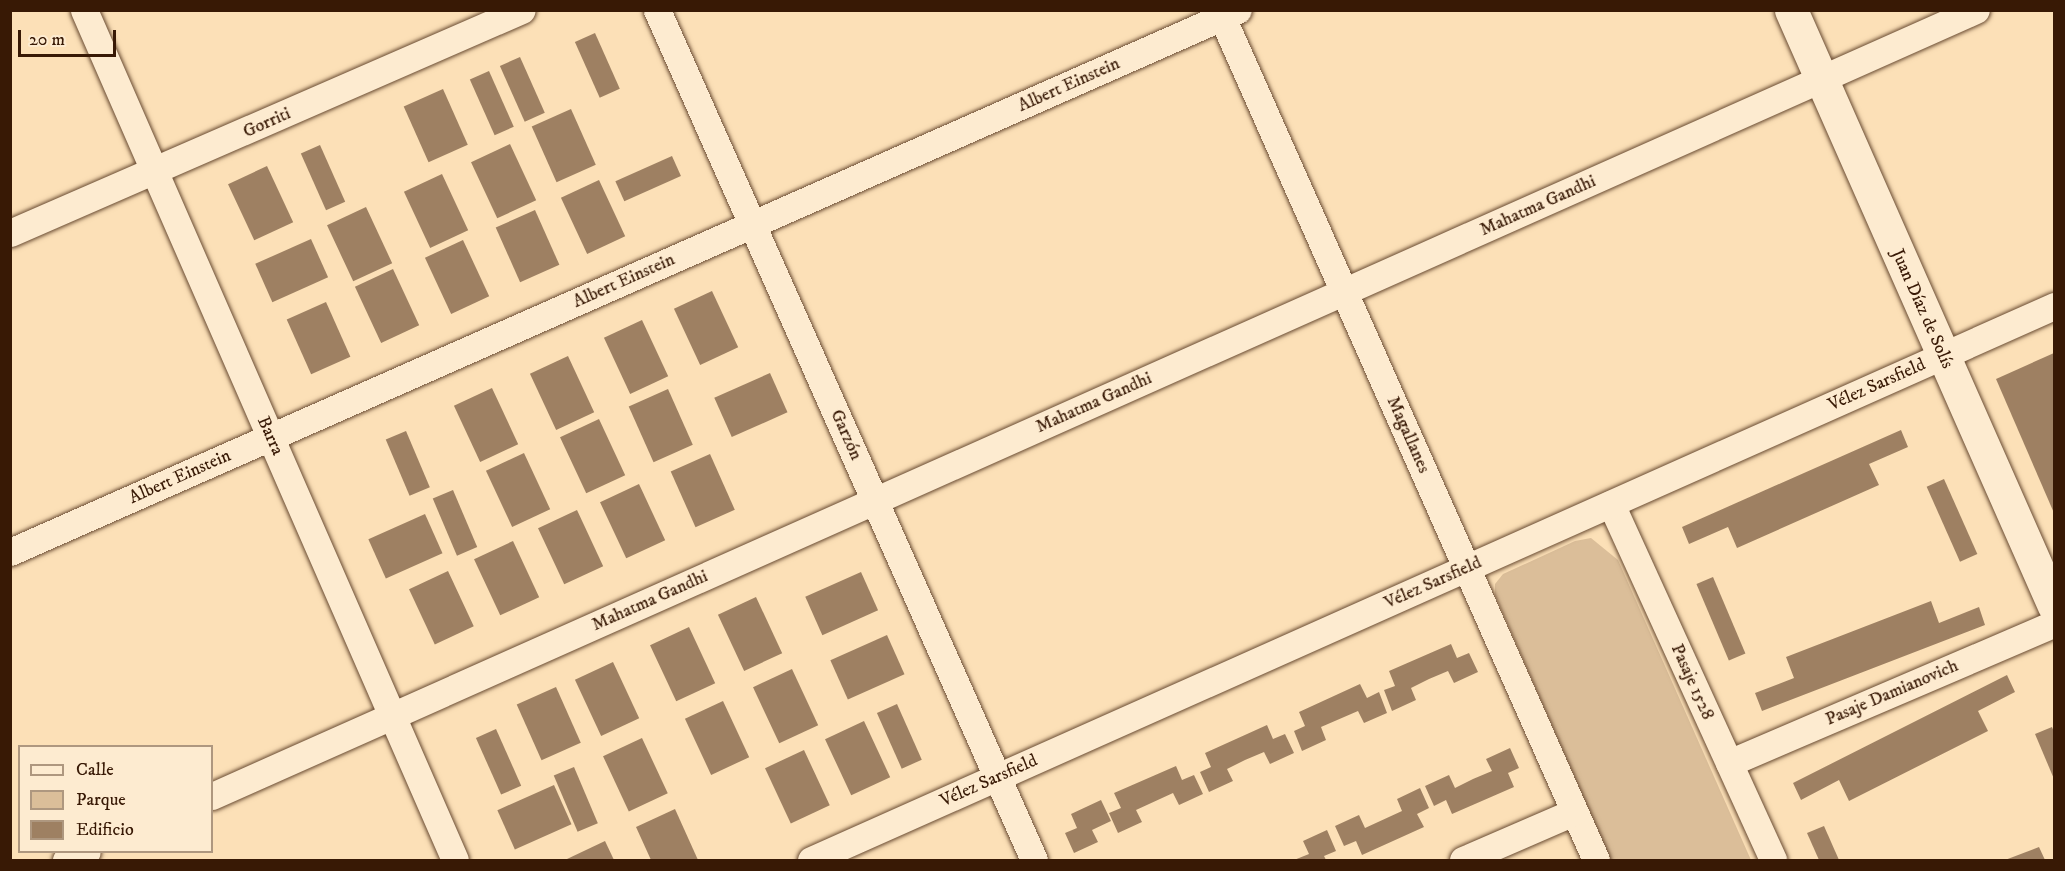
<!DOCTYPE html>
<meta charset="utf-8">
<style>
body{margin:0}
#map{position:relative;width:2065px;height:871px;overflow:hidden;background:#fce0b7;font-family:"IM FELL DW Pica",serif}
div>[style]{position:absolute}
.green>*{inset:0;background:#dbbe99}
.building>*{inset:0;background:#9e8062;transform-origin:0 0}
.roads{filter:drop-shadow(0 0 2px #694b32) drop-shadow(0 0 2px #694b32)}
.minor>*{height:27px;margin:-13.5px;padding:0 13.5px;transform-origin:13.5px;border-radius:13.5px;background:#fdebd0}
.secondary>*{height:33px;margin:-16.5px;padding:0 16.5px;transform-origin:16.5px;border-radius:16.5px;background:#fdebd0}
span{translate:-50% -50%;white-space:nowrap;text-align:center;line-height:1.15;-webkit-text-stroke:4.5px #fdebd0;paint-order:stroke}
.street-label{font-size:18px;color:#381905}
.frame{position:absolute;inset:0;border:12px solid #381905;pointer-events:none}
.legend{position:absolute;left:18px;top:745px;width:195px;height:108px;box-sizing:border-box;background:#fdebd0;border:2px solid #ae977f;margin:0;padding:8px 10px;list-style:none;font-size:18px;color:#381905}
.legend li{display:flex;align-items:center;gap:12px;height:30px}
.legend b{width:30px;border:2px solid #ae977f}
.scale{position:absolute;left:18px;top:30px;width:98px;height:27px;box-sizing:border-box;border:3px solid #381905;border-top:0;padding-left:8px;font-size:18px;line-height:21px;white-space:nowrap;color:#381905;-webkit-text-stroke:4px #fdebd0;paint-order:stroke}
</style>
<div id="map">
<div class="green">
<i style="clip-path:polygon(1591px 538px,1618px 560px,1751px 860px,1611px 860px,1495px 595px,1495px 584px,1503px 574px,1575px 541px)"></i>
</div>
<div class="building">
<i style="left:595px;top:33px;width:61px;height:22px;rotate:66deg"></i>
<i style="left:520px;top:57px;width:61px;height:22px;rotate:66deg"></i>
<i style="left:489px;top:71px;width:61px;height:21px;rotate:66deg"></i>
<i style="left:443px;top:89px;width:61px;height:43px;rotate:66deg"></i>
<i style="left:571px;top:109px;width:61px;height:43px;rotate:66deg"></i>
<i style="left:510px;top:144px;width:62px;height:43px;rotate:65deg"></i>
<i style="left:320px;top:145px;width:62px;height:21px;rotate:66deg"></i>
<i style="left:672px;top:156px;width:22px;height:62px;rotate:66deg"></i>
<i style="left:267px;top:166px;width:62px;height:43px;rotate:65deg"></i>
<i style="left:442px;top:174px;width:62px;height:42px;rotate:65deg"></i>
<i style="left:599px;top:180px;width:62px;height:42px;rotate:65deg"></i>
<i style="left:366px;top:207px;width:62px;height:43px;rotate:65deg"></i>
<i style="left:535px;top:210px;width:60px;height:43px;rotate:66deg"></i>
<i style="left:311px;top:239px;width:42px;height:61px;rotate:66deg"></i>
<i style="left:463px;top:240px;width:62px;height:42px;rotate:65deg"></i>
<i style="left:393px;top:269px;width:62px;height:42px;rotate:65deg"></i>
<i style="left:712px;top:291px;width:62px;height:42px;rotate:65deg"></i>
<i style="left:326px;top:302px;width:60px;height:43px;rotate:66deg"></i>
<i style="left:642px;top:320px;width:62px;height:42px;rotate:65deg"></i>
<i style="clip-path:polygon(2054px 353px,2054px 513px,1996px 379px)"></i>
<i style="left:568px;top:356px;width:62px;height:42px;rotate:65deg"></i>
<i style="left:770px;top:373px;width:43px;height:61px;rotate:66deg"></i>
<i style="left:492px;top:388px;width:62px;height:42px;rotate:65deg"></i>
<i style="left:668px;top:389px;width:61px;height:43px;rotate:66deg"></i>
<i style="left:599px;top:419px;width:62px;height:43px;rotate:65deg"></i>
<i style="clip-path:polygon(1901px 430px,1908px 447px,1869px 464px,1879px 485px,1737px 548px,1728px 527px,1689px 544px,1682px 527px)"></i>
<i style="left:406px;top:431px;width:61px;height:22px;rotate:67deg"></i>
<i style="left:524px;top:453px;width:62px;height:42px;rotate:65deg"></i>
<i style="left:710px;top:454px;width:61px;height:43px;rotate:66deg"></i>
<i style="left:1944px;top:479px;width:82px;height:19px;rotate:66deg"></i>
<i style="left:639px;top:484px;width:62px;height:43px;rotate:65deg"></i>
<i style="left:453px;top:490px;width:62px;height:22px;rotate:67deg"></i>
<i style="left:577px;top:510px;width:62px;height:43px;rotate:65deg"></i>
<i style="left:425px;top:514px;width:43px;height:62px;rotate:66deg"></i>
<i style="left:513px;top:541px;width:62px;height:43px;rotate:65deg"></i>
<i style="left:448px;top:571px;width:61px;height:43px;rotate:65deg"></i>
<i style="left:861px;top:572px;width:42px;height:61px;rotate:66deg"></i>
<i style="left:1713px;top:577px;width:83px;height:18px;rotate:67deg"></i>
<i style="left:756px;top:597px;width:62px;height:42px;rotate:65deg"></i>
<i style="clip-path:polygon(1931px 601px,1939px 623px,1979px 607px,1985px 625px,1762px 711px,1755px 693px,1794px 678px,1786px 657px)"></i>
<i style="left:689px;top:627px;width:62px;height:43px;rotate:65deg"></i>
<i style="left:887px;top:635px;width:43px;height:62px;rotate:66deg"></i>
<i style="clip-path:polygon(1451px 644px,1457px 658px,1469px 653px,1478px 672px,1454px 683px,1448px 671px,1429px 679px,1411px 688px,1416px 700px,1392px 711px,1384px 690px,1395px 686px,1389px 671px)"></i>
<i style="left:613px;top:662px;width:62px;height:42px;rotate:65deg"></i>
<i style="left:792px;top:669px;width:62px;height:43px;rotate:65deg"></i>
<i style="clip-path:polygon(2007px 675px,2015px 692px,1978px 711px,1988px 731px,1849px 801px,1839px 780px,1801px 800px,1793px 783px)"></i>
<i style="clip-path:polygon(1360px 684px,1367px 698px,1379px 692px,1387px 713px,1364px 723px,1358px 711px,1321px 727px,1326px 740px,1302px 751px,1294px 731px,1305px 726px,1299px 712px)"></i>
<i style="left:556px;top:687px;width:61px;height:43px;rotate:66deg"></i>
<i style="left:723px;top:701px;width:62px;height:42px;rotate:65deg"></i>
<i style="left:897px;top:704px;width:61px;height:22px;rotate:66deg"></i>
<i style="left:864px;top:721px;width:62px;height:43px;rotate:65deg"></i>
<i style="clip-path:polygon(1267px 725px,1273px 739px,1285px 734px,1294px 753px,1270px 764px,1264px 752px,1245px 760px,1227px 769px,1233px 781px,1209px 792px,1200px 772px,1211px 767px,1205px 753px)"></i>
<i style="clip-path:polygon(2052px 727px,2054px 732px,2054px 779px,2035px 734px)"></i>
<i style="left:496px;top:729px;width:62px;height:22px;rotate:66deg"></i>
<i style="left:642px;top:738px;width:61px;height:43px;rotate:65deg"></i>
<i style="clip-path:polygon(1510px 748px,1519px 768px,1508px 773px,1514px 787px,1452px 814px,1446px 800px,1434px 806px,1425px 786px,1449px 775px,1455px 788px,1473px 779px,1492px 771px,1486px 759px)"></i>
<i style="left:804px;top:750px;width:61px;height:43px;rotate:65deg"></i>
<i style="clip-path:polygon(1176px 766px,1182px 780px,1194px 775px,1203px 794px,1179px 805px,1173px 793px,1136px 810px,1142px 822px,1118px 833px,1109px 813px,1121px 808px,1114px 793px)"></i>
<i style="left:574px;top:767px;width:61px;height:22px;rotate:67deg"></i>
<i style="left:554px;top:785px;width:43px;height:62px;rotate:66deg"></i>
<i style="clip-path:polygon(1420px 788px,1429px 808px,1417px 814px,1424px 827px,1362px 855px,1356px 841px,1344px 846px,1335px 826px,1359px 815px,1365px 828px,1402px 811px,1397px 799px)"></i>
<i style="clip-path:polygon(1101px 800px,1111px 821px,1092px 830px,1098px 842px,1074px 853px,1065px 833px,1077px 828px,1071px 814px)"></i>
<i style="clip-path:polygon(675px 809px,698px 860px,651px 860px,636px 827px)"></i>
<i style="clip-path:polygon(1824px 826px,1839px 860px,1819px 860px,1807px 833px)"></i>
<i style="clip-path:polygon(1327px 830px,1336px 851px,1324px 856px,1326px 860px,1294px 860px,1309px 854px,1303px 841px)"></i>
<i style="clip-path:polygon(605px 841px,614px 860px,568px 860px,567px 859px)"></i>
<i style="clip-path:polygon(2039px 847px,2045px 860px,2005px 860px)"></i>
</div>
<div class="roads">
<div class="minor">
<i style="left:84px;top:10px;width:927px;rotate:66.42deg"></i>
<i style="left:657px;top:10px;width:930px;rotate:66.08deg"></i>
<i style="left:1219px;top:10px;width:930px;rotate:66.08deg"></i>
<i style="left:10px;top:233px;width:558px;rotate:-23.54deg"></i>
<i style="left:1611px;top:504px;width:391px;rotate:65.5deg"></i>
<i style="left:10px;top:552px;width:1342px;rotate:-23.82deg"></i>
<i style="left:1729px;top:763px;width:353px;rotate:-23.2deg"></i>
<i style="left:212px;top:796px;width:1931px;rotate:-24.02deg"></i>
<i style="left:66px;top:860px;width:22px;rotate:-21deg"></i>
<i style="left:811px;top:860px;width:1361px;rotate:-24.02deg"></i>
<i style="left:1463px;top:860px;width:121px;rotate:-23.4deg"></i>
</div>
<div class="secondary">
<i style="left:1791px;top:10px;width:651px;rotate:66.19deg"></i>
</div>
</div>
<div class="street-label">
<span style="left:1069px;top:85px;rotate:-24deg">Albert Einstein</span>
<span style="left:267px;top:123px;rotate:-24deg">Gorriti</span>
<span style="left:1538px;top:206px;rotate:-24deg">Mahatma Gandhi</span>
<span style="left:624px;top:281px;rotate:-24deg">Albert Einstein</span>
<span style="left:1922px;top:309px;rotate:66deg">Juan Díaz de Solís</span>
<span style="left:1877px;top:385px;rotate:-24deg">Vélez Sarsfield</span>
<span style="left:1094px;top:403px;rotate:-24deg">Mahatma Gandhi</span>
<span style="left:846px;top:435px;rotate:66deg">Garzón</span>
<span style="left:1408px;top:435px;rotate:66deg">Magallanes</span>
<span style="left:270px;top:436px;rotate:66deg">Barra</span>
<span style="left:180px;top:477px;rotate:-24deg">Albert Einstein</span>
<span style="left:1433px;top:583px;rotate:-24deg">Vélez Sarsfield</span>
<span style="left:650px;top:601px;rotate:-24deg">Mahatma Gandhi</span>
<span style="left:1692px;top:682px;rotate:66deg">Pasaje 1528</span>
<span style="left:1892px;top:693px;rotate:-23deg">Pasaje Damianovich</span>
<span style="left:989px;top:781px;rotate:-24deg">Vélez Sarsfield</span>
</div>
<div class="frame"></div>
<ul class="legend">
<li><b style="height:8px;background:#fdebd0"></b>Calle</li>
<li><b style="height:16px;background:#dbbe99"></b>Parque</li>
<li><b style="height:16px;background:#9e8062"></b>Edificio</li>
</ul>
<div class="scale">20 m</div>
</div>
